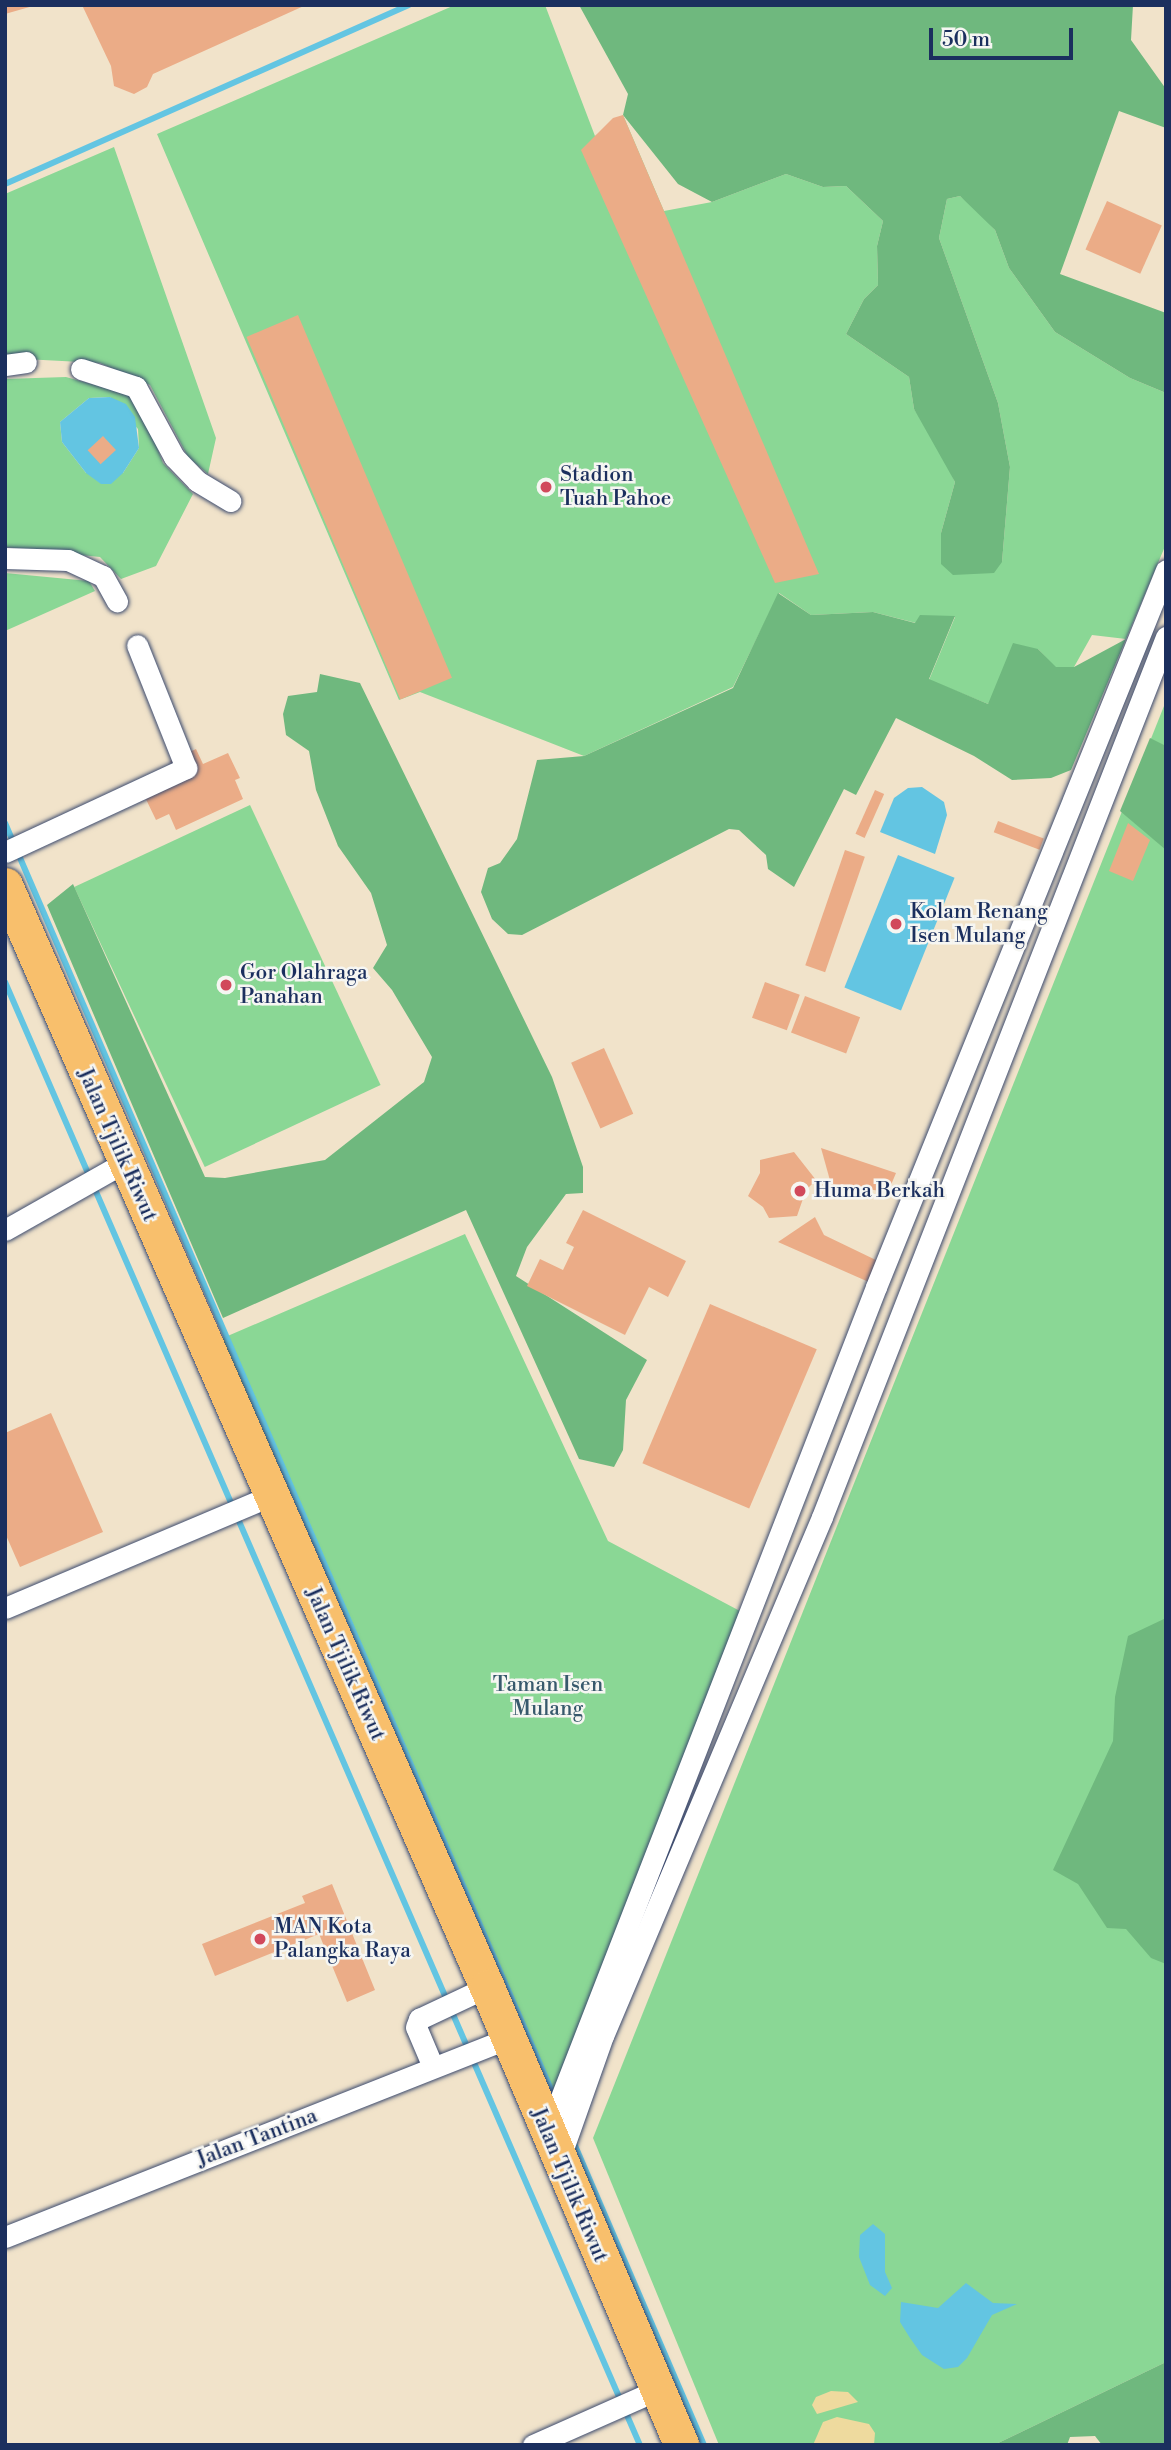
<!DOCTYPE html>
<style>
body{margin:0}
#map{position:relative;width:1171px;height:2450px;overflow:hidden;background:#f1e3ca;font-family:"Libre Bodoni",serif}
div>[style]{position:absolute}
.green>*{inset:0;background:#8ad795;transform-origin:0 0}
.forest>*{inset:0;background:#6fb87e}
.sand>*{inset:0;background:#eeda9e}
.water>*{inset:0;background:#63c5e2;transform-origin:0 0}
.stream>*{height:6px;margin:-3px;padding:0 3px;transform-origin:3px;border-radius:3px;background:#63c5e2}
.building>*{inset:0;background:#ebac87;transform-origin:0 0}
.roads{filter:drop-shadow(0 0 2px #3b4a6e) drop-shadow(0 0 2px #3b4a6e)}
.minor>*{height:21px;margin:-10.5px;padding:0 10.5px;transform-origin:10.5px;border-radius:10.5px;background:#fff}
.trunk>*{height:35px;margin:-17.5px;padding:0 17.5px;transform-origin:17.5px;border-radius:17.5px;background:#f8bf6c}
.dots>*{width:19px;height:19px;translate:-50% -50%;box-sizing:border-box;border:4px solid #f6f6f2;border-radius:50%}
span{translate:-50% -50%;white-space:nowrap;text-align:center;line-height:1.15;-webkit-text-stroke:5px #f6f6f2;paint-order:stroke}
.poi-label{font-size:21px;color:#1b2f5e}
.left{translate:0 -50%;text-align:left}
.street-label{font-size:21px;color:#1b2f5e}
.park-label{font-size:21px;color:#37596c}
.frame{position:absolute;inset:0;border:7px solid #1b2f5e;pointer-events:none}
.scale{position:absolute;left:929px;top:28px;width:144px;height:32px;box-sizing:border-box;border:4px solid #1b2f5e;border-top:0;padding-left:9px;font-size:21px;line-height:24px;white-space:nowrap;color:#1b2f5e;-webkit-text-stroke:5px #f6f6f2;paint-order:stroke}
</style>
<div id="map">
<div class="green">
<i style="clip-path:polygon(455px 5px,545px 5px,595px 136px,623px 115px,664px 211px,712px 202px,786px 174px,823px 187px,846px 186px,883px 221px,877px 246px,878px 285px,864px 299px,846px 334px,909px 377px,914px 409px,933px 435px,955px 482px,941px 533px,1002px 562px,1010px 467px,998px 403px,939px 238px,947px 199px,960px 196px,977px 210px,995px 230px,1009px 268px,1055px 332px,1130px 378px,1166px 393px,1166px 544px,1126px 639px,1092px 635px,1074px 667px,1055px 667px,1038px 649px,988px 704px,929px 680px,955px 617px,916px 623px,873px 612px,811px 615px,779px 593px,733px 687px,584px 756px,420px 692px,399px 700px,157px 134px)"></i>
<i style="clip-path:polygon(114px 147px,216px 438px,208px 474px,188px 457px,150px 385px,100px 363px,5px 358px,5px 194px)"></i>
<i style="clip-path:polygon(evenodd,66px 377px,138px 397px,163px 463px,193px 494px,156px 566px,121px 579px,100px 557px,5px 547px,5px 379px,66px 377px,110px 397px,138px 429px,139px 448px,123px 473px,86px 473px,62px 442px,60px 422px,89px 398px,110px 397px)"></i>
<i style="clip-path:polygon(5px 573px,89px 581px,95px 591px,5px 631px)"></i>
<i style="clip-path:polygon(1166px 701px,1166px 2362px,994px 2445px,719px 2445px,593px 2138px)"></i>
<i style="left:250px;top:805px;width:309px;height:194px;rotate:65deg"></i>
<i style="clip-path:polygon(465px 1234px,608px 1541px,755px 1619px,557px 2142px,216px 1341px)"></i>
</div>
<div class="forest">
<i style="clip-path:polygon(579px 5px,1133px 5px,1131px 40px,1166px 89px,1166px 128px,1119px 111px,1060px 274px,1166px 313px,1166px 393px,1130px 378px,1055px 332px,1009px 268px,995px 230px,960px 196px,947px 199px,939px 238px,998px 403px,1010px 467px,1002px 562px,994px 573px,953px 575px,941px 564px,941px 533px,955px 482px,914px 409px,909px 377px,846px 334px,864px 299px,878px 285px,877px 246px,883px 221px,846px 186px,823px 187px,786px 174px,712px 202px,678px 184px,623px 115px,628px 94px)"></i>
<i style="clip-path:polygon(778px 593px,811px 615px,873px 612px,915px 623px,920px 615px,955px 616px,929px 679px,988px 704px,1013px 643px,1038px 649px,1056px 667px,1074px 667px,1126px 639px,1071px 770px,1051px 778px,1012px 780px,974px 756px,896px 718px,856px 795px,844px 789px,794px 887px,768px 869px,766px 855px,739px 830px,729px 829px,522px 935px,508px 934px,492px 919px,481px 892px,488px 868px,500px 863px,517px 839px,537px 760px,584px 756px,733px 688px)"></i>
<i style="clip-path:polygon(320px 674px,360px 683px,552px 1077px,583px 1167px,583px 1193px,566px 1194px,527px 1247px,516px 1276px,647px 1360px,626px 1400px,623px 1450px,614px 1467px,579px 1459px,466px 1210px,223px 1318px,47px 905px,73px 884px,205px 1177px,225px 1178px,325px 1160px,424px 1082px,432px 1057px,392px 990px,373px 968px,387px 945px,371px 893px,338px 846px,316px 790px,309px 751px,286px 735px,283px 714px,288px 696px,317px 692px)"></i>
<i style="clip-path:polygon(1150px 738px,1166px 746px,1166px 850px,1120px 811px)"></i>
<i style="clip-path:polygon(1166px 1618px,1166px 1964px,1151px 1958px,1126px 1929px,1107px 1928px,1078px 1884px,1053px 1870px,1113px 1741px,1115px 1697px,1128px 1636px)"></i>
<i style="clip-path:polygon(1166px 2362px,1166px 2445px,1102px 2445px,1095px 2436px,1070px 2437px,1067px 2445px,994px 2445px)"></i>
</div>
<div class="sand">
<i style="clip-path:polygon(831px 2391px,848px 2392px,858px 2402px,817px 2414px,812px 2405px,816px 2397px)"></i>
<i style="clip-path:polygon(837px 2417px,869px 2424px,875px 2433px,874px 2445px,813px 2445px,823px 2422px)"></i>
</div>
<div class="water">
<i style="clip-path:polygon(110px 397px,126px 404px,135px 417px,139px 448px,123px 473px,111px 484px,101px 484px,86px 473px,62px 442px,60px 422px,89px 398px)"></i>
<i style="clip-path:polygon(922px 787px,944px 802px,947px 815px,935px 854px,880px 832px,894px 798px,908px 788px)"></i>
<i style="left:898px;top:855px;width:61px;height:143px;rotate:22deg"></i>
<i style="clip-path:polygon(873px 2224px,885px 2234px,885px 2272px,892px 2288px,885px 2296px,870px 2285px,859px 2257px,860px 2235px)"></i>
<i style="clip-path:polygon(966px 2283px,993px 2303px,1017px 2304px,992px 2315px,967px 2358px,958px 2367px,944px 2369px,922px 2355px,910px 2338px,900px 2322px,901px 2302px,938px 2308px)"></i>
</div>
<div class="stream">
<i style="left:5px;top:184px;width:441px;rotate:-23.9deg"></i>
<i style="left:5px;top:823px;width:1389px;rotate:66.68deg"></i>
<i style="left:5px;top:982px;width:1595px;rotate:66.54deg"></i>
<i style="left:573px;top:2141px;width:331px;rotate:66.7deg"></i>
</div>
<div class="building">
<i style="clip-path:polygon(5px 5px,33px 5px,33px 6px,5px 14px)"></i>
<i style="clip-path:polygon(82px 5px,306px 5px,153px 74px,147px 87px,134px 94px,114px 86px,111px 66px)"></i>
<i style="clip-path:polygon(623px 115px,819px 574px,775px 583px,581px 150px,613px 118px)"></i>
<i style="left:1107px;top:201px;width:60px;height:53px;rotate:24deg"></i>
<i style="left:298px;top:315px;width:394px;height:56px;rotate:67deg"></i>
<i style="left:103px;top:436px;width:19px;height:21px;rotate:47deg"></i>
<i style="clip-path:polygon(196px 749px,203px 764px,228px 753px,240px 778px,235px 780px,243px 799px,176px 830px,169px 814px,156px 820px,142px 791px,177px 775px,170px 761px)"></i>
<i style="left:875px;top:790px;width:10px;height:48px;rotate:24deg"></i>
<i style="left:998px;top:821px;width:49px;height:12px;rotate:21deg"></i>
<i style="clip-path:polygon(1128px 823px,1150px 840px,1133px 881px,1109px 871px)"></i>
<i style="left:845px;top:850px;width:21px;height:122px;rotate:19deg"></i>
<i style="left:765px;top:982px;width:37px;height:38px;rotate:20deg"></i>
<i style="left:805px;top:996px;width:59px;height:39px;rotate:21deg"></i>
<i style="left:604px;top:1048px;width:72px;height:36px;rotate:66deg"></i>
<i style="clip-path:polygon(821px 1148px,896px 1173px,888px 1192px,831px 1184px)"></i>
<i style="clip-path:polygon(794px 1152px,816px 1180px,806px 1190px,797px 1216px,769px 1218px,763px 1207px,748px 1196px,760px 1173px,760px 1160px)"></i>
<i style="clip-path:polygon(583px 1210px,686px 1261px,668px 1297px,649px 1287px,625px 1335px,527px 1286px,540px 1259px,563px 1270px,574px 1247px,566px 1243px)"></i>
<i style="clip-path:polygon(815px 1217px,824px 1235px,880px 1262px,871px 1283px,778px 1242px)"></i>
<i style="left:710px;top:1304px;width:116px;height:173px;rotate:23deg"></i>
<i style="clip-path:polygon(51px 1413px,103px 1532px,20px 1567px,5px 1533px,5px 1433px)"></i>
<i style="clip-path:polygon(332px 1884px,375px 1990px,347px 2002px,319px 1934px,215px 1976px,202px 1944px,305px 1903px,302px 1896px)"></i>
</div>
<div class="roads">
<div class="minor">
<i style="left:5px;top:365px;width:21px;rotate:-8deg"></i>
<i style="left:81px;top:369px;width:58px;rotate:18.1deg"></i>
<i style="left:136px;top:387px;width:80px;rotate:61.5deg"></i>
<i style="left:174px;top:457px;width:33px;rotate:46deg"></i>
<i style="left:197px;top:481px;width:39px;rotate:31deg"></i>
<i style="left:5px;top:558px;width:63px;rotate:1.8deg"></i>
<i style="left:68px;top:560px;width:38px;rotate:25deg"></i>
<i style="left:103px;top:576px;width:29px;rotate:61deg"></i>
<i style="left:5px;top:852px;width:200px;rotate:-24.9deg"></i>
<i style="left:186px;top:768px;width:132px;rotate:-111.7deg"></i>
<i style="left:5px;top:1230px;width:138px;rotate:-29.5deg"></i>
<i style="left:5px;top:1608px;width:288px;rotate:-22.9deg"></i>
<i style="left:433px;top:2067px;width:43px;rotate:-113deg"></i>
<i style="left:416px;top:2027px;width:9px;rotate:-69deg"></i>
<i style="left:419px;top:2019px;width:75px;rotate:-25.2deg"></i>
<i style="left:542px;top:2121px;width:18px;rotate:-38deg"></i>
<i style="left:556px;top:2110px;width:883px;rotate:-68.75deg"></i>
<i style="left:876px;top:1287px;width:773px;rotate:-67.98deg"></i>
<i style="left:559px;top:2160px;width:132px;rotate:-70.5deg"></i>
<i style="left:603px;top:2036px;width:563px;rotate:-67.12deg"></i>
<i style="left:822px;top:1517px;width:945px;rotate:-68.65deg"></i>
<i style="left:5px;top:2237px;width:542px;rotate:-21.55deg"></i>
<i style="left:533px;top:2445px;width:136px;rotate:-23.9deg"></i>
</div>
<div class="trunk">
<i style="left:5px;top:885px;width:1203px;rotate:66.38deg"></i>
<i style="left:487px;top:1987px;width:497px;rotate:67deg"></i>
</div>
</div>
<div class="dots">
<i style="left:546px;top:487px;background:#d1495b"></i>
<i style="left:896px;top:924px;background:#d1495b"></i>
<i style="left:226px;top:985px;background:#d1495b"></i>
<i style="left:800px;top:1191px;background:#d1495b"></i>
<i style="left:260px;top:1939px;background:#d1495b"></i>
</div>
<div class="poi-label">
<span class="left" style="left:560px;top:487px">Stadion<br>Tuah Pahoe</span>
<span class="left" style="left:910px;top:924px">Kolam Renang<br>Isen Mulang</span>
<span class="left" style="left:240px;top:985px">Gor Olahraga<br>Panahan</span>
<span class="left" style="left:814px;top:1191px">Huma Berkah</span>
<span class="left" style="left:274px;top:1939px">MAN Kota<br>Palangka Raya</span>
</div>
<div class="street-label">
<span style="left:117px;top:1145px;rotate:66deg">Jalan Tjilik Riwut</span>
<span style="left:345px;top:1664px;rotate:66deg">Jalan Tjilik Riwut</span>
<span style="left:257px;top:2138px;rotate:-21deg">Jalan Tantina</span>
<span style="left:569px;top:2185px;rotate:67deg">Jalan Tjilik Riwut</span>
</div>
<div class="park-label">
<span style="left:548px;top:1697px">Taman Isen<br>Mulang</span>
</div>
<div class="frame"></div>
<div class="scale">50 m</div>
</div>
